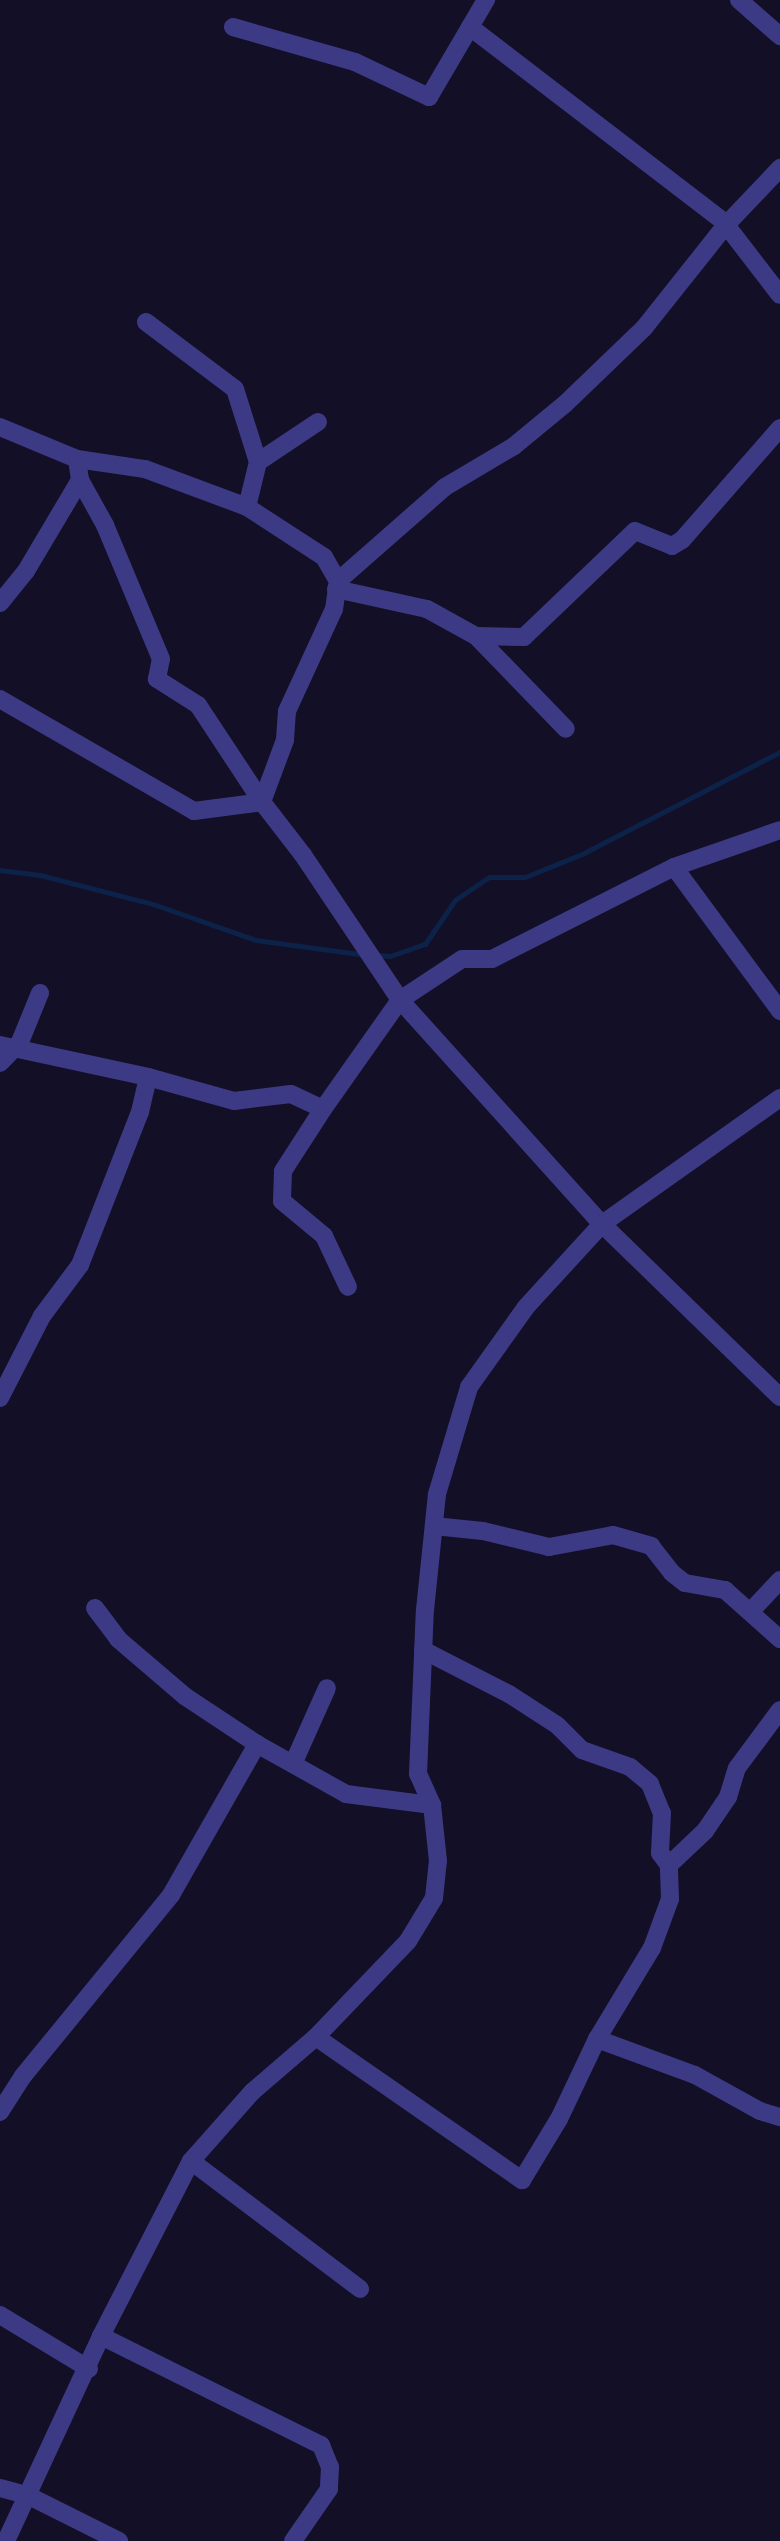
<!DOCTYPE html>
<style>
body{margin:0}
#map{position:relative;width:780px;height:2541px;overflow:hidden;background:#130f26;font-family:Poppins,sans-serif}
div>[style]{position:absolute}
.stream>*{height:5px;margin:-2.5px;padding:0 2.5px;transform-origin:2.5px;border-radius:2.5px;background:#0c2248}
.street>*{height:18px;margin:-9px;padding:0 9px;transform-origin:9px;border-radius:9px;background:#3d3a85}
span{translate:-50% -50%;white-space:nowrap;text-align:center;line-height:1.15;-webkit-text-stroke:8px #130f26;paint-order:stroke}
</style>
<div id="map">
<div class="stream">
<i style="left:0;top:870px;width:40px;rotate:7.1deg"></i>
<i style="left:40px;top:875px;width:117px;rotate:14.4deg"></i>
<i style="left:153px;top:904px;width:109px;rotate:19.3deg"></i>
<i style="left:256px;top:940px;width:111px;rotate:7.8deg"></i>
<i style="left:377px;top:955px;width:13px;rotate:4deg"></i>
<i style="left:390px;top:956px;width:37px;rotate:-19deg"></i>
<i style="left:425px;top:944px;width:53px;rotate:-55.7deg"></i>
<i style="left:455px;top:900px;width:41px;rotate:-34.1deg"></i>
<i style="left:489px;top:877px;width:36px"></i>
<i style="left:525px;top:877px;width:61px;rotate:-22deg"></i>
<i style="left:582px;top:854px;width:223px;rotate:-27.3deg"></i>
</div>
<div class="street">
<i style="left:739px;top:0;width:55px;rotate:41.3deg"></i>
<i style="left:233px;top:27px;width:127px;rotate:16deg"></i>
<i style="left:355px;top:62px;width:82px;rotate:25.3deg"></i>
<i style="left:429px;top:97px;width:113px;rotate:-59.6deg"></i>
<i style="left:470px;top:27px;width:319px;rotate:37.5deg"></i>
<i style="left:723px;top:221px;width:93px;rotate:52.4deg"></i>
<i style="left:146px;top:322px;width:111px;rotate:37deg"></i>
<i style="left:235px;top:389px;width:77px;rotate:72.5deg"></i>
<i style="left:0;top:427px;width:83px;rotate:22.6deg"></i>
<i style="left:77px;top:459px;width:69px;rotate:8.4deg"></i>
<i style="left:145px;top:469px;width:109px;rotate:20.4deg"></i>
<i style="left:247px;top:507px;width:92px;rotate:33deg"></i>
<i style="left:324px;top:557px;width:28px;rotate:60deg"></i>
<i style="left:338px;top:581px;width:28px;rotate:98deg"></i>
<i style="left:334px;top:609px;width:112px;rotate:114.7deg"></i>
<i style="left:287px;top:711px;width:29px;rotate:94deg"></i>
<i style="left:285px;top:740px;width:66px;rotate:110.4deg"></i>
<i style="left:262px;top:802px;width:67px;rotate:52.3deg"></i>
<i style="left:303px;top:855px;width:174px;rotate:56.2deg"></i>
<i style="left:400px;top:1000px;width:302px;rotate:48deg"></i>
<i style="left:602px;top:1224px;width:248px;rotate:44.2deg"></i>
<i style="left:247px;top:507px;width:46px;rotate:-76.3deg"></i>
<i style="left:258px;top:462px;width:72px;rotate:-33.7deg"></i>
<i style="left:338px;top:581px;width:142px;rotate:-41.3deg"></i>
<i style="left:445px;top:487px;width:80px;rotate:-30.7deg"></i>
<i style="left:514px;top:446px;width:66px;rotate:-39.5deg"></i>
<i style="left:565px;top:404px;width:110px;rotate:-43.9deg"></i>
<i style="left:644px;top:328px;width:132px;rotate:-51.5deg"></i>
<i style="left:726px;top:225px;width:79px;rotate:-46.5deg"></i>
<i style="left:336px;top:589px;width:93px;rotate:12.4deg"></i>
<i style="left:427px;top:609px;width:56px;rotate:28.9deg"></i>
<i style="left:476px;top:636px;width:48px;rotate:1.2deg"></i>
<i style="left:524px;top:637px;width:153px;rotate:-43.7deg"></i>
<i style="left:635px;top:531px;width:40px;rotate:22deg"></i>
<i style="left:672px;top:546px;width:12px;rotate:-31deg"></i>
<i style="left:682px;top:540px;width:149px;rotate:-48.8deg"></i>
<i style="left:0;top:603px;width:41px;rotate:-50.9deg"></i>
<i style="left:26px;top:571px;width:106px;rotate:-59.3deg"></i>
<i style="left:476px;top:636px;width:129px;rotate:45.9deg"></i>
<i style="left:0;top:699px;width:224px;rotate:30deg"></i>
<i style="left:194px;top:811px;width:69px;rotate:-7.5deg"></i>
<i style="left:262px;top:802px;width:116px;rotate:-123.4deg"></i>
<i style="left:198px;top:705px;width:49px;rotate:-147.6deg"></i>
<i style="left:157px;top:679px;width:20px;rotate:-79deg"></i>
<i style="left:161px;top:659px;width:145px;rotate:-112.7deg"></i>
<i style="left:105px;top:525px;width:51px;rotate:-119.1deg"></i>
<i style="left:80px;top:480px;width:21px;rotate:-98deg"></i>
<i style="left:674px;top:867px;width:179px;rotate:53.6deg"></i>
<i style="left:0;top:1045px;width:151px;rotate:12.2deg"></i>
<i style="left:0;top:1063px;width:29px;rotate:-46deg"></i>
<i style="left:20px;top:1042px;width:53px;rotate:-67.8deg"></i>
<i style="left:323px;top:1109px;width:74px;rotate:122.8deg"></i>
<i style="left:283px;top:1171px;width:30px;rotate:92deg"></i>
<i style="left:282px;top:1201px;width:55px;rotate:39.8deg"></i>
<i style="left:324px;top:1236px;width:56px;rotate:64.8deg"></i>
<i style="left:0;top:1398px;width:92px;rotate:-62.9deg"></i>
<i style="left:42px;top:1316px;width:64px;rotate:-53.3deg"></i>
<i style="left:80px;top:1265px;width:164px;rotate:-68.6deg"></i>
<i style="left:140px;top:1112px;width:36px;rotate:-77deg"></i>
<i style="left:148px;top:1077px;width:89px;rotate:15.6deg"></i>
<i style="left:234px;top:1101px;width:57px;rotate:-7deg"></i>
<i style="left:291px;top:1094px;width:35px;rotate:25deg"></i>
<i style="left:323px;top:1109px;width:133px;rotate:-54.8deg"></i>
<i style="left:400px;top:1000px;width:74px;rotate:-33.5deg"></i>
<i style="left:462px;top:959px;width:30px"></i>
<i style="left:492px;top:959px;width:204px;rotate:-26.8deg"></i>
<i style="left:674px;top:867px;width:112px;rotate:-19.2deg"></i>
<i style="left:434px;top:1526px;width:49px;rotate:5.8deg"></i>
<i style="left:483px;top:1531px;width:68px;rotate:13.6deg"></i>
<i style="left:549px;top:1547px;width:65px;rotate:-10.6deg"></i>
<i style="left:613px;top:1535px;width:40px;rotate:16deg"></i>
<i style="left:651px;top:1546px;width:34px;rotate:52deg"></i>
<i style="left:672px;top:1573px;width:16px;rotate:38deg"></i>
<i style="left:685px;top:1583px;width:41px;rotate:9.9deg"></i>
<i style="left:725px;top:1590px;width:74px;rotate:41.7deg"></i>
<i style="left:95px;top:1608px;width:39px;rotate:53deg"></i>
<i style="left:118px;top:1639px;width:89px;rotate:40.5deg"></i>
<i style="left:186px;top:1697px;width:85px;rotate:33.5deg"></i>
<i style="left:752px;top:1610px;width:41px;rotate:-47deg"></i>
<i style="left:423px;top:1650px;width:97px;rotate:27.1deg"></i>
<i style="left:509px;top:1694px;width:57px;rotate:32.9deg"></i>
<i style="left:557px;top:1725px;width:35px;rotate:45deg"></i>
<i style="left:582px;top:1750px;width:51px;rotate:19.5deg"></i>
<i style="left:630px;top:1767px;width:26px;rotate:40deg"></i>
<i style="left:650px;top:1784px;width:31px;rotate:68deg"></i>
<i style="left:662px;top:1813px;width:40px;rotate:92.9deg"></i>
<i style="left:660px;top:1853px;width:15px;rotate:53deg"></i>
<i style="left:293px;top:1764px;width:83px;rotate:-65.9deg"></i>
<i style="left:316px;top:2037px;width:251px;rotate:34.8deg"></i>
<i style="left:522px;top:2180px;width:71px;rotate:-58.8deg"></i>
<i style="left:559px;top:2119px;width:89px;rotate:-64.6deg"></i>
<i style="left:597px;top:2039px;width:104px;rotate:20.2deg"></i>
<i style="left:695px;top:2075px;width:74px;rotate:29deg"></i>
<i style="left:760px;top:2111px;width:21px;rotate:17deg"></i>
<i style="left:597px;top:2039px;width:106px;rotate:-58.9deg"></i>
<i style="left:652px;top:1948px;width:52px;rotate:-69.8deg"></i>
<i style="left:670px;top:1899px;width:34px;rotate:-92deg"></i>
<i style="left:669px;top:1865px;width:50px;rotate:-43.4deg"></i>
<i style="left:705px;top:1831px;width:41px;rotate:-55.9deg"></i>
<i style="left:728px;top:1797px;width:30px;rotate:-73deg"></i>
<i style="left:737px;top:1768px;width:72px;rotate:-53.4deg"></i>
<i style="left:0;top:2112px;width:43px;rotate:-57.4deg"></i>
<i style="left:23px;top:2076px;width:234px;rotate:-50.7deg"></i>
<i style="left:171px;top:1895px;width:174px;rotate:-60.3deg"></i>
<i style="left:257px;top:1744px;width:102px;rotate:29.3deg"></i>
<i style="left:346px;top:1794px;width:87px;rotate:7.3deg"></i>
<i style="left:191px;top:2161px;width:212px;rotate:37.1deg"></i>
<i style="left:0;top:2315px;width:104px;rotate:31.2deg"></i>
<i style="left:101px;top:2336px;width:246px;rotate:26.4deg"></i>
<i style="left:321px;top:2445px;width:24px;rotate:68deg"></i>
<i style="left:330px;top:2467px;width:22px;rotate:93deg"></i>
<i style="left:329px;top:2489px;width:63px;rotate:124.7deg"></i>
<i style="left:0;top:2488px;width:28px;rotate:15deg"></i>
<i style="left:27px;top:2495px;width:103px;rotate:26.6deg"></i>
<i style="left:6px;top:2541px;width:226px;rotate:-65.1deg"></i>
<i style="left:101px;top:2336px;width:197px;rotate:-62.8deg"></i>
<i style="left:191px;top:2161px;width:92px;rotate:-48.5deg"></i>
<i style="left:252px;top:2092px;width:84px;rotate:-40.7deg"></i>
<i style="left:316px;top:2037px;width:133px;rotate:-46.2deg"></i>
<i style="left:408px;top:1941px;width:50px;rotate:-58.8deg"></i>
<i style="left:434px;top:1898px;width:37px;rotate:-84deg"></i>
<i style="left:438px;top:1861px;width:56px;rotate:-96.1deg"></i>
<i style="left:432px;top:1805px;width:34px;rotate:-114deg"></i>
<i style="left:418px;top:1774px;width:164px;rotate:-87.6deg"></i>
<i style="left:425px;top:1610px;width:117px;rotate:-84.1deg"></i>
<i style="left:437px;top:1494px;width:112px;rotate:-73.3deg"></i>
<i style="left:469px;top:1387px;width:98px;rotate:-54.5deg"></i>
<i style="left:526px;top:1307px;width:113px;rotate:-47.5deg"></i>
<i style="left:602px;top:1224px;width:218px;rotate:-35.3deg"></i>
</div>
</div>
